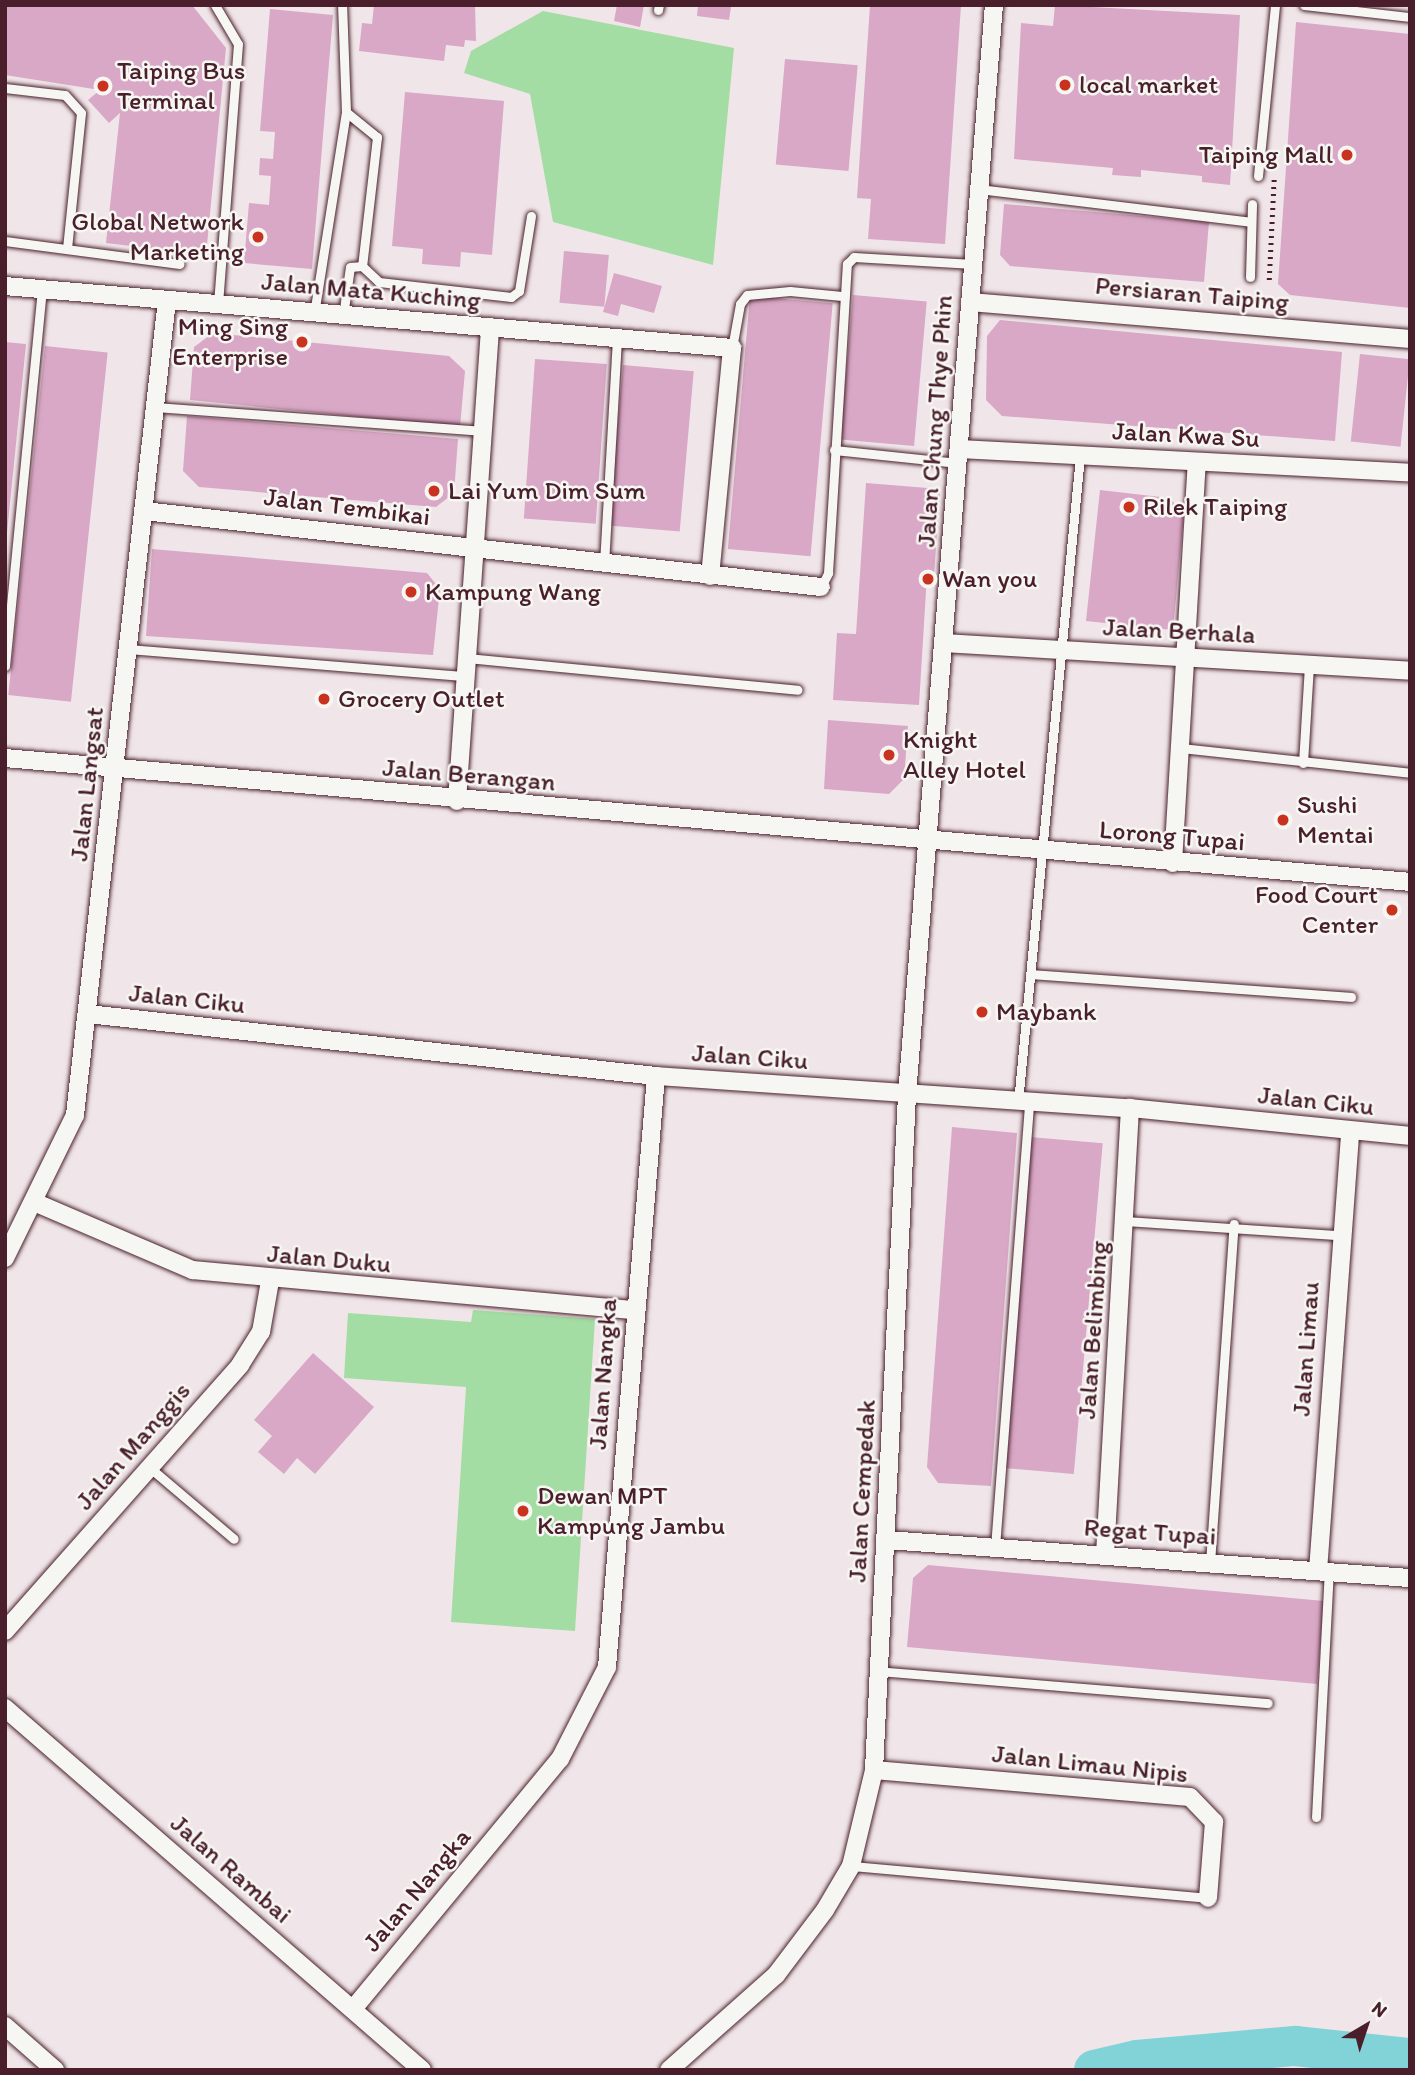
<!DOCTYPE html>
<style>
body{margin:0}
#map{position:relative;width:1415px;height:2075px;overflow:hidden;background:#f0e6e9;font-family:Itim,sans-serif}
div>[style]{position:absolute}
.green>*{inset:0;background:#a3dda3}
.river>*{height:40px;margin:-20px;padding:0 20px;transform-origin:20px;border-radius:20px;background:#82d3d8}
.building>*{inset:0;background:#d8a8c6;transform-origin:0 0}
.path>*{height:4.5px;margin-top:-2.25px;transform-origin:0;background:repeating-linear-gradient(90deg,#4a1f2b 0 2px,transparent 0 7px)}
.roads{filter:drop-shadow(0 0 2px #4a1f2b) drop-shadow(0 0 2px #4a1f2b)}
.service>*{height:9px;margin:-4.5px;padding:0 4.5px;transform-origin:4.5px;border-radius:4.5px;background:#f6f6f2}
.minor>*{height:18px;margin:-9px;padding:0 9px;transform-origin:9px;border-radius:9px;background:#f6f6f2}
.dots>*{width:19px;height:19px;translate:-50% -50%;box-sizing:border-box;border:4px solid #f6f6f2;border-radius:50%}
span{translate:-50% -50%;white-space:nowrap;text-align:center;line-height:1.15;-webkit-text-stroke:5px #f6f6f2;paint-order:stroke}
.poi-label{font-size:26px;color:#4a1f2b}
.left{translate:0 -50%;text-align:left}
.right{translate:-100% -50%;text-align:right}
.street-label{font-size:26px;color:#4a1f2b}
.frame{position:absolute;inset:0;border:7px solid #4a1f2b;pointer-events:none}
.north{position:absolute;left:1331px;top:1991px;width:70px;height:70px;-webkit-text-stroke:5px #f6f6f2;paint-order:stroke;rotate:39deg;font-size:19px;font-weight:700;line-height:28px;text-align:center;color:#4a1f2b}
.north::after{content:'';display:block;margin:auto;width:24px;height:32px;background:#4a1f2b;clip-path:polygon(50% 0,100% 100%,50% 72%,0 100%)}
</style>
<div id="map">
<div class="green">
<i style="clip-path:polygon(543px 11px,734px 48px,713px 265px,553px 222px,530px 94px,464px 73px,471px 51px)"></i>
<i style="clip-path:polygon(473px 1310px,595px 1319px,575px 1631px,451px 1622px,466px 1387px,344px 1378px,348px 1313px,471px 1322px)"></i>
</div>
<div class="river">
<i style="left:1094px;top:2070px;width:44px;rotate:-13.1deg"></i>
<i style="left:1137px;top:2060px;width:159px;rotate:-5.1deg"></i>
<i style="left:1295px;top:2046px;width:116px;rotate:6deg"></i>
</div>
<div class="building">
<i style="clip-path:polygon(5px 5px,192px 5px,226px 48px,206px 255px,106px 243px,120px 113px,109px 123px,88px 100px,100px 90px,5px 75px)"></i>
<i style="clip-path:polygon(374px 5px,475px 5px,476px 41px,465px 40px,464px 47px,446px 45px,444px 61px,359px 51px,362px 23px,372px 24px)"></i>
<i style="clip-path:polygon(617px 5px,644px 5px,640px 27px,614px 21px)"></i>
<i style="clip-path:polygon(698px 5px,737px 5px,731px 7px,729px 20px,697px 16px)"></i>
<i style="clip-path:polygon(870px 5px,961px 5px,945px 244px,868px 239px,871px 199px,857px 198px)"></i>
<i style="clip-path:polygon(1055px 5px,1240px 15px,1230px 185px,1202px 182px,1202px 176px,1141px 170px,1141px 177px,1112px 175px,1113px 168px,1014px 159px,1021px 23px,1053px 26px)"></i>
<i style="clip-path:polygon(270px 9px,333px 15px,312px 269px,244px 263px,249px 203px,269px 205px,271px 176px,259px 175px,260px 158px,273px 159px,275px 132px,260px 131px)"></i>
<i style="clip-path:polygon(1296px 22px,1410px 34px,1410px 308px,1290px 295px,1278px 284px)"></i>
<i style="left:785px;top:59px;width:73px;height:106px;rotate:5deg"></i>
<i style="clip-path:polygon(405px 92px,504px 101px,492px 255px,461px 252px,460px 267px,422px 264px,423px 249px,392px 246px)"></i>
<i style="clip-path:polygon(1004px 204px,1209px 222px,1204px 282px,1010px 266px,1000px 255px)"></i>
<i style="left:564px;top:251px;width:45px;height:52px;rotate:5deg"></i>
<i style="clip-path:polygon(614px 273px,662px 286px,654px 313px,621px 304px,618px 316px,603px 312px)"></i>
<i style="left:853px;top:295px;width:74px;height:145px;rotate:5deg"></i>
<i style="left:750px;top:296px;width:83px;height:254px;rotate:5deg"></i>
<i style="clip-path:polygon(1000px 320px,1342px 352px,1335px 441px,1002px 416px,986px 400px,987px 336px)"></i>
<i style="clip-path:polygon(213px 333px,449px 356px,465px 371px,460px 427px,190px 400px,194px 347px)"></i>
<i style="clip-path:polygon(5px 342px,26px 344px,7px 533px,5px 532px)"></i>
<i style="left:45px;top:346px;width:63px;height:351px;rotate:6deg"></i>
<i style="left:1360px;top:354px;width:50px;height:88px;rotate:6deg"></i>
<i style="left:535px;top:359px;width:72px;height:160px;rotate:4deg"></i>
<i style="left:623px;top:365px;width:71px;height:161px;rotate:5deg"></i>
<i style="clip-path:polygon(187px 416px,458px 439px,454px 493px,436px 507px,199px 487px,183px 471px)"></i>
<i style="clip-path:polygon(866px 483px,940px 489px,934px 576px,927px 575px,919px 705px,833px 700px,837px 633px,856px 634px)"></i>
<i style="clip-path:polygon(1100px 490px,1169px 498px,1184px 512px,1173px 630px,1086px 621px)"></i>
<i style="clip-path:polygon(152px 549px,427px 573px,440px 589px,433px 655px,146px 636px)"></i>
<i style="clip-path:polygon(828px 720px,908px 726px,904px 779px,889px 794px,824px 789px)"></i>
<i style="clip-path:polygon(952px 1127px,1017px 1133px,991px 1486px,938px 1483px,927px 1467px)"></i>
<i style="left:1030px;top:1137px;width:73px;height:332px;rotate:5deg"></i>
<i style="clip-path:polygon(313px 1353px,374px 1407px,315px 1474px,297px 1458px,284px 1474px,258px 1452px,272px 1436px,254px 1420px)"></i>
<i style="clip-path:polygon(928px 1565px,1324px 1601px,1317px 1684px,907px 1647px,913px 1578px)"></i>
</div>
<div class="path">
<i style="left:1269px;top:280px;width:101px;rotate:-87.2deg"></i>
</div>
<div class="roads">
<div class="service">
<i style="left:215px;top:5px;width:45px;rotate:59.5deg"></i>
<i style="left:238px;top:44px;width:261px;rotate:94.4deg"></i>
<i style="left:1304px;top:5px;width:107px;rotate:6.5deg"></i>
<i style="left:658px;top:10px;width:5px;rotate:-79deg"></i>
<i style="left:5px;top:88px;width:60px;rotate:6.7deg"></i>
<i style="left:65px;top:95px;width:24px;rotate:48deg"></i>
<i style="left:81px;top:113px;width:136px;rotate:95.9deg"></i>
<i style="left:346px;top:112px;width:40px;rotate:39deg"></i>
<i style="left:377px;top:137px;width:130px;rotate:96.6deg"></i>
<i style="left:362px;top:266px;width:23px;rotate:43deg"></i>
<i style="left:379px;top:282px;width:133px;rotate:6.5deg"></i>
<i style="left:511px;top:297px;width:10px;rotate:-37deg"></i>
<i style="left:519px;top:291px;width:76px;rotate:-80.9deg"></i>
<i style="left:1258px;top:176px;width:172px;rotate:-84.3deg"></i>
<i style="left:979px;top:189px;width:273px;rotate:6.9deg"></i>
<i style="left:5px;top:241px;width:176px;rotate:7.5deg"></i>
<i style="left:1250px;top:277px;width:73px;rotate:-88.4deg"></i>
<i style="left:314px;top:314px;width:205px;rotate:-81deg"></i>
<i style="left:346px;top:112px;width:107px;rotate:-92.1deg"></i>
<i style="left:343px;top:316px;width:49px;rotate:-81.9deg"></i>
<i style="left:350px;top:267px;width:12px;rotate:-5deg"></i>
<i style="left:732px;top:348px;width:45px;rotate:-79.7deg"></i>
<i style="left:740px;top:304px;width:11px;rotate:-52deg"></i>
<i style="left:747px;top:295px;width:43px;rotate:-5.3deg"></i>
<i style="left:790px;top:291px;width:52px;rotate:5.5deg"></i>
<i style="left:156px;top:407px;width:328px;rotate:4.2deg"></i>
<i style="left:834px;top:450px;width:125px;rotate:6deg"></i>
<i style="left:604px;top:564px;width:226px;rotate:-86.7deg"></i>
<i style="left:821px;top:587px;width:16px;rotate:-63deg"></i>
<i style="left:828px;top:573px;width:310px;rotate:-86.5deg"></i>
<i style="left:847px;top:264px;width:10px;rotate:-45deg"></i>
<i style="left:854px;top:257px;width:119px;rotate:3.4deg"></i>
<i style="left:128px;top:649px;width:339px;rotate:4.6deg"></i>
<i style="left:467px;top:658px;width:332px;rotate:5.5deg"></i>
<i style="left:5px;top:666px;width:379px;rotate:-84.4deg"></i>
<i style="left:1181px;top:748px;width:230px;rotate:6.2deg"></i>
<i style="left:1303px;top:763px;width:98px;rotate:-86.5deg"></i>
<i style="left:1031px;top:974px;width:321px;rotate:4.1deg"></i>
<i style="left:1018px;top:1102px;width:649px;rotate:-84.52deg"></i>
<i style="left:1126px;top:1221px;width:213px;rotate:3.8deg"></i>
<i style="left:149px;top:1467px;width:111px;rotate:40.3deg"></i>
<i style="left:995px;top:1547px;width:445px;rotate:-85.6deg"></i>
<i style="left:1210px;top:1563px;width:340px;rotate:-86deg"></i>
<i style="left:877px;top:1671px;width:392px;rotate:4.7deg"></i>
<i style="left:1316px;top:1817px;width:246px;rotate:-87deg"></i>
<i style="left:851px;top:1866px;width:358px;rotate:5.1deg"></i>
</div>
<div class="minor">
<i style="left:5px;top:286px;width:730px;rotate:4.87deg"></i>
<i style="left:732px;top:348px;width:229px;rotate:95.5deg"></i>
<i style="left:970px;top:302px;width:442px;rotate:4.8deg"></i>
<i style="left:959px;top:449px;width:452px;rotate:3deg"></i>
<i style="left:144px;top:511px;width:681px;rotate:6.41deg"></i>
<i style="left:944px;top:643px;width:467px;rotate:3.4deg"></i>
<i style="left:5px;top:758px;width:1410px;rotate:5.04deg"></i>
<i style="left:457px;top:801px;width:475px;rotate:-86deg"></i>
<i style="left:1173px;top:863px;width:401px;rotate:-86.6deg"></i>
<i style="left:88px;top:1014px;width:571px;rotate:6.23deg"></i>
<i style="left:656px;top:1076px;width:475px;rotate:3.9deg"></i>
<i style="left:1130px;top:1108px;width:281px;rotate:5.7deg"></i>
<i style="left:34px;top:1202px;width:173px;rotate:23.2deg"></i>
<i style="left:193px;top:1270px;width:443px;rotate:5.2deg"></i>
<i style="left:5px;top:1258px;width:159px;rotate:-63.9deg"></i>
<i style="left:75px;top:1115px;width:820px;rotate:-83.56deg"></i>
<i style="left:887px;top:1540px;width:524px;rotate:4.16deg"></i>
<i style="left:1105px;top:1555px;width:448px;rotate:-86.8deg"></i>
<i style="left:1318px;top:1571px;width:441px;rotate:-85.8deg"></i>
<i style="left:5px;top:1631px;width:355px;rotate:-48.5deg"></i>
<i style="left:240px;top:1365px;width:39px;rotate:-58deg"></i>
<i style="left:261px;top:1332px;width:52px;rotate:-80deg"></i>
<i style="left:5px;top:1708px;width:552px;rotate:40.96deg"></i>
<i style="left:874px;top:1770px;width:317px;rotate:4.9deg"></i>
<i style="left:1190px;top:1797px;width:35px;rotate:46deg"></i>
<i style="left:1214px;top:1822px;width:76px;rotate:94.5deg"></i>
<i style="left:353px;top:2009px;width:325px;rotate:-50.4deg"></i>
<i style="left:560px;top:1759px;width:103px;rotate:-62.9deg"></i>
<i style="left:607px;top:1667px;width:593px;rotate:-85.26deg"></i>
<i style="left:5px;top:2026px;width:67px;rotate:41.3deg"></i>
<i style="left:669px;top:2070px;width:143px;rotate:-41.6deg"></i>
<i style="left:776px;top:1975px;width:81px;rotate:-53deg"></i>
<i style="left:825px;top:1910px;width:51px;rotate:-59.4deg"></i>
<i style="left:851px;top:1866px;width:99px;rotate:-76.5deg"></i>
<i style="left:874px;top:1770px;width:676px;rotate:-87.2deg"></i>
<i style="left:907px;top:1095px;width:1093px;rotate:-85.44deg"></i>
</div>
</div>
<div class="dots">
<i style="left:1065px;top:85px;background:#c8321e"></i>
<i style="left:103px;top:86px;background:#c8321e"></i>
<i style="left:1347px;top:155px;background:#c8321e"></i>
<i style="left:258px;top:237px;background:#c8321e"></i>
<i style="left:302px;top:342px;background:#c8321e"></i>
<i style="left:434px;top:491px;background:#c8321e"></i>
<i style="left:1129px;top:507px;background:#c8321e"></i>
<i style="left:928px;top:579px;background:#c8321e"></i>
<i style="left:411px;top:592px;background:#c8321e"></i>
<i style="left:324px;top:699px;background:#c8321e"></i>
<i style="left:889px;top:755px;background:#c8321e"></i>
<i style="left:1283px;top:820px;background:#c8321e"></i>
<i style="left:1392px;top:910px;background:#c8321e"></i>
<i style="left:982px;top:1012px;background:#c8321e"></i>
<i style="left:523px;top:1511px;background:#c8321e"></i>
</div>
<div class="poi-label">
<span class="left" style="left:117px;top:86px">Taiping Bus<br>Terminal</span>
<span class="left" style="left:1079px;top:85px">local market</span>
<span class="right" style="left:1333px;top:155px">Taiping Mall</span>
<span class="right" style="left:244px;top:237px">Global Network<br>Marketing</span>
<span class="right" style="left:288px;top:342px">Ming Sing<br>Enterprise</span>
<span class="left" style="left:448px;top:491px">Lai Yum Dim Sum</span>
<span class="left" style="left:1143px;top:507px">Rilek Taiping</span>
<span class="left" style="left:942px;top:579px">Wan you</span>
<span class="left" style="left:425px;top:592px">Kampung Wang</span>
<span class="left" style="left:338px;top:699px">Grocery Outlet</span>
<span class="left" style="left:903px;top:755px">Knight<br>Alley Hotel</span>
<span class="left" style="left:1297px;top:820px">Sushi<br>Mentai</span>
<span class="right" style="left:1378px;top:910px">Food Court<br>Center</span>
<span class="left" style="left:996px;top:1012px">Maybank</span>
<span class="left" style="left:537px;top:1511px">Dewan MPT<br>Kampung Jambu</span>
</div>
<div class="street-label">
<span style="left:371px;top:291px;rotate:5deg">Jalan Mata Kuching</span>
<span style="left:1192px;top:294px;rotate:5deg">Persiaran Taiping</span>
<span style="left:935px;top:421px;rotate:-86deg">Jalan Chung Thye Phin</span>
<span style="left:1186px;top:435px;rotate:3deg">Jalan Kwa Su</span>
<span style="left:347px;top:507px;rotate:7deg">Jalan Tembikai</span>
<span style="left:1179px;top:631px;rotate:3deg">Jalan Berhala</span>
<span style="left:469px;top:775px;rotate:5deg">Jalan Berangan</span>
<span style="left:87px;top:784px;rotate:-84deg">Jalan Langsat</span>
<span style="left:1172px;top:836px;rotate:5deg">Lorong Tupai</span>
<span style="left:187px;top:999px;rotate:6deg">Jalan Ciku</span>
<span style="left:750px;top:1057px;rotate:4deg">Jalan Ciku</span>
<span style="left:1316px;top:1101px;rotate:6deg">Jalan Ciku</span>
<span style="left:329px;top:1259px;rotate:5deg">Jalan Duku</span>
<span style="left:1093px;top:1330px;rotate:-86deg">Jalan Belimbing</span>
<span style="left:1306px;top:1349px;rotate:-86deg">Jalan Limau</span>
<span style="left:603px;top:1374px;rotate:-86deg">Jalan Nangka</span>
<span style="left:133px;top:1446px;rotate:-49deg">Jalan Manggis</span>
<span style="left:862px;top:1491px;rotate:-87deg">Jalan Cempedak</span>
<span style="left:1150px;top:1532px;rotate:4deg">Regat Tupai</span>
<span style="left:1090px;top:1764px;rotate:6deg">Jalan Limau Nipis</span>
<span style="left:231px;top:1869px;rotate:41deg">Jalan Rambai</span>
<span style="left:417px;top:1890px;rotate:-50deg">Jalan Nangka</span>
</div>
<div class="frame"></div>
<div class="north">N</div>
</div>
